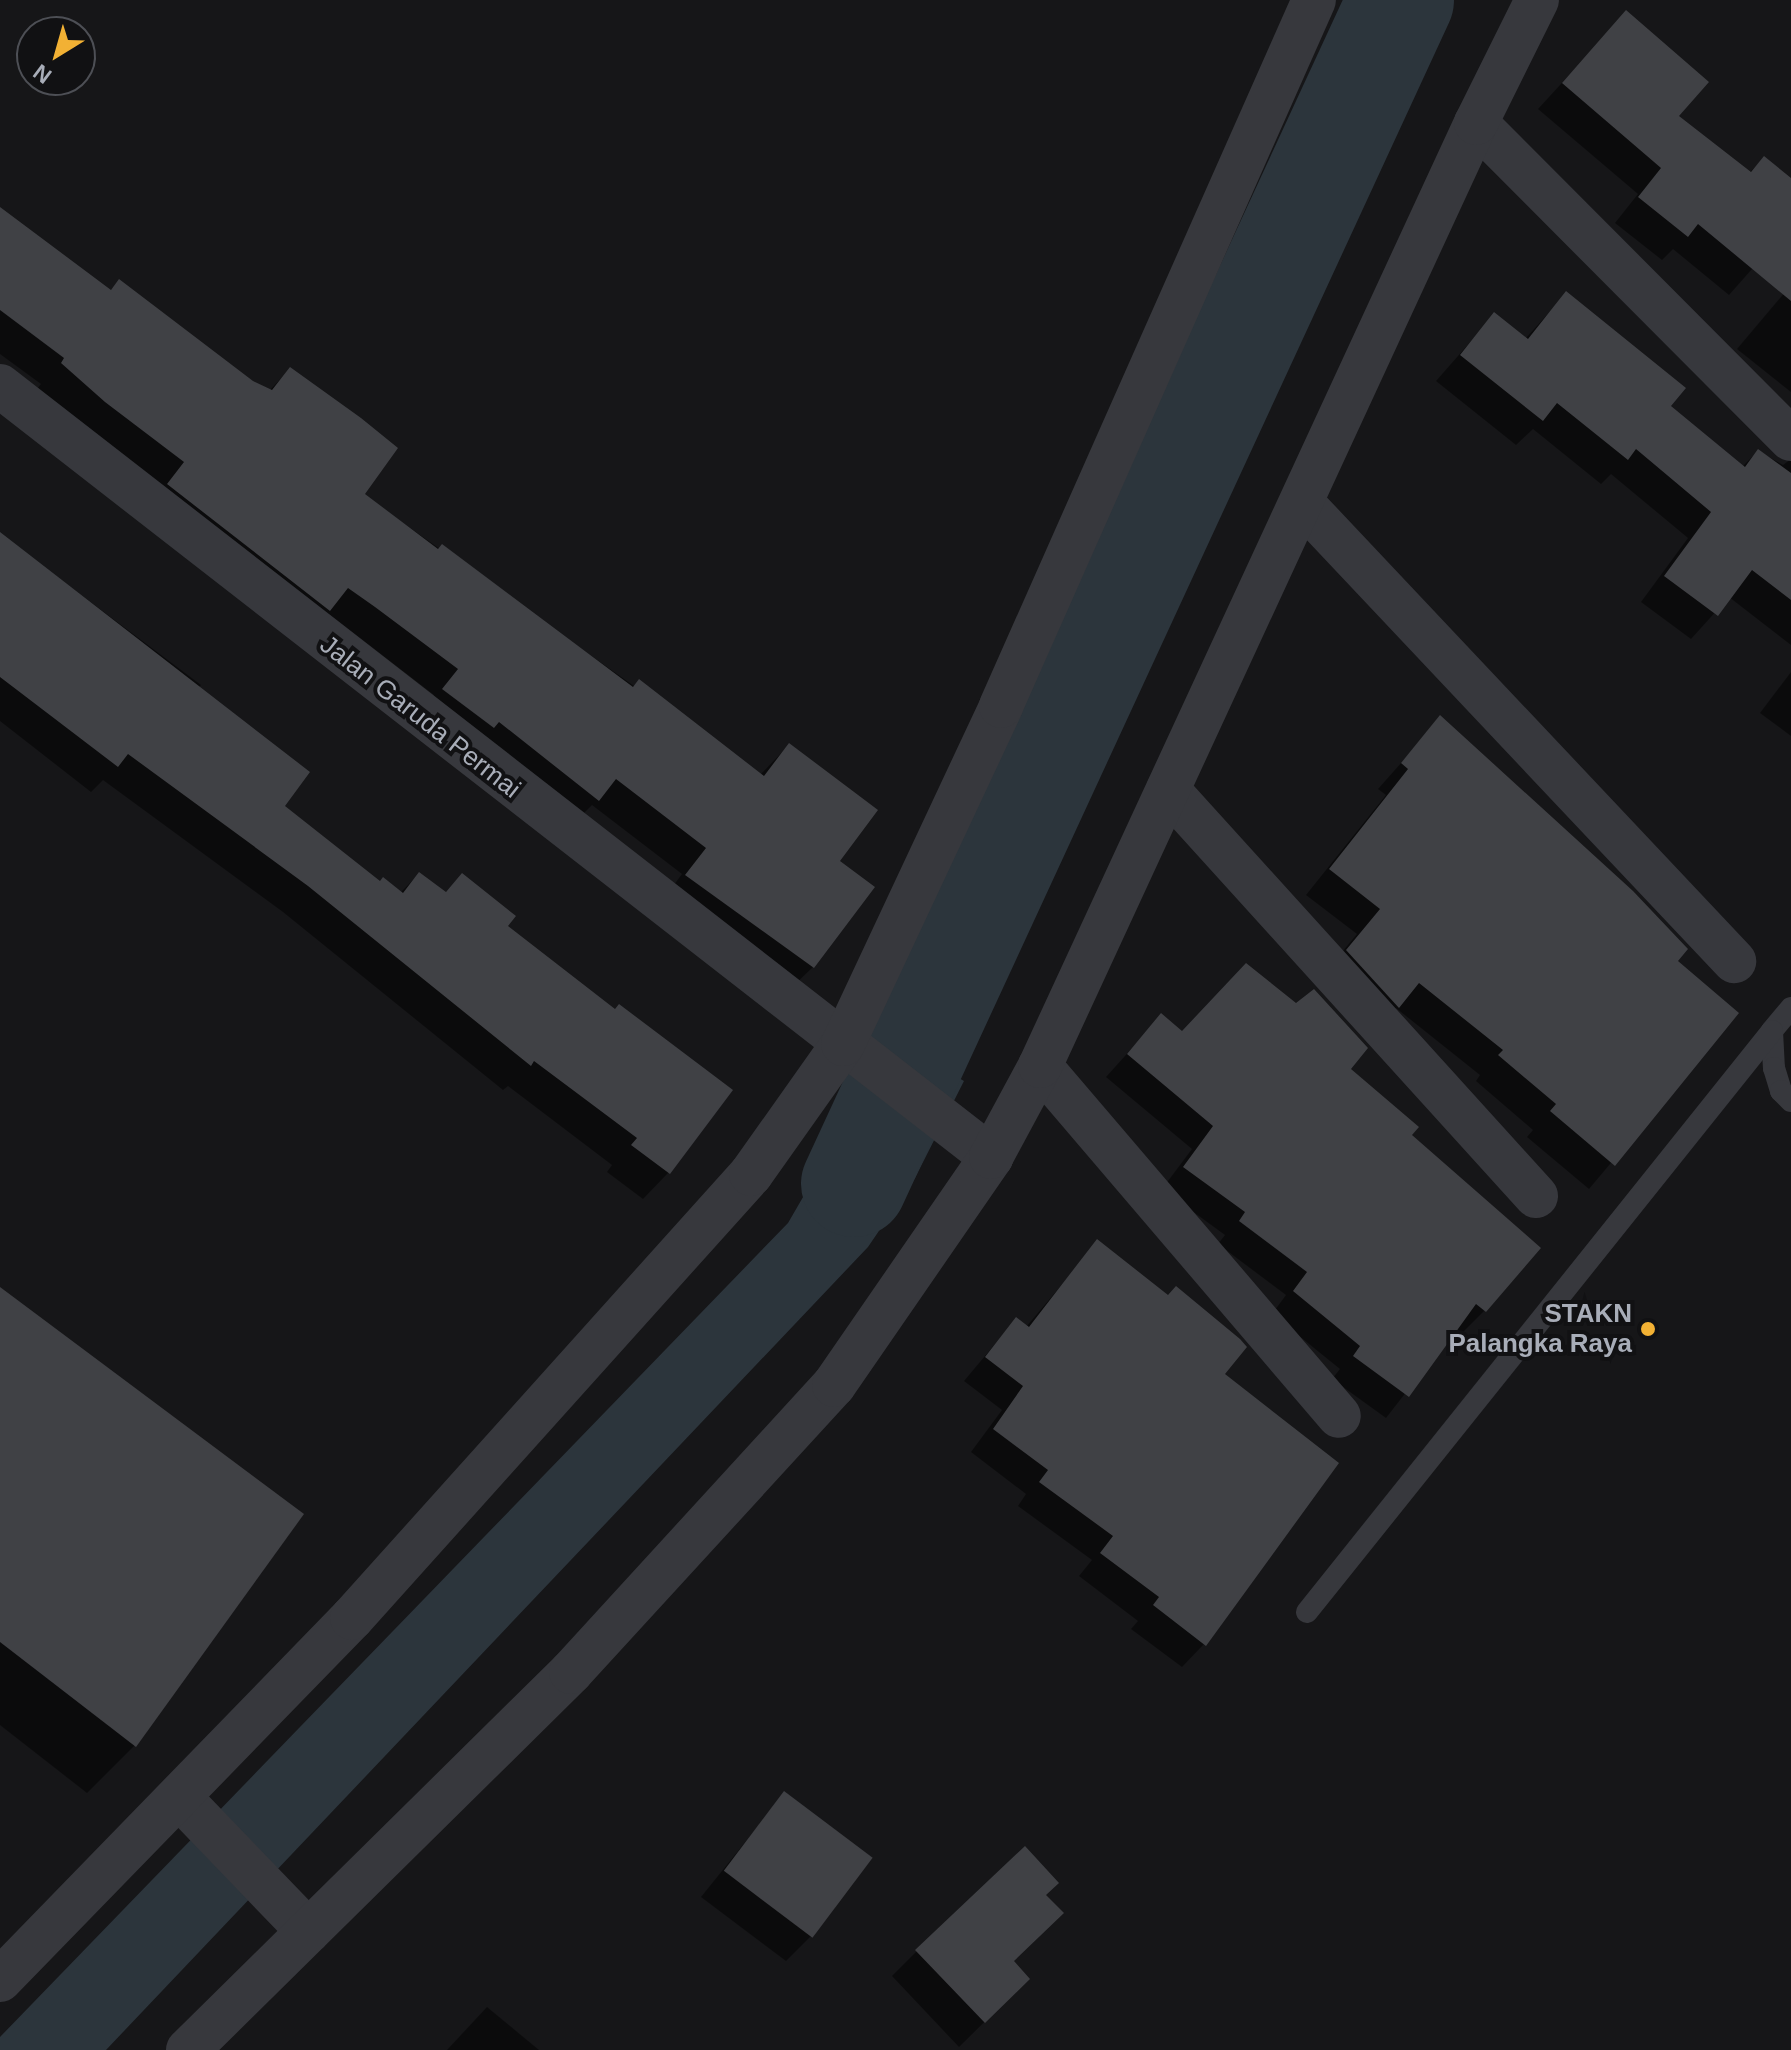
<!DOCTYPE html>
<style>
body{margin:0}
#map{position:relative;width:1791px;height:2050px;overflow:hidden;background:#161618;font-family:Helvetica,sans-serif}
div>[style]{position:absolute}
.water>*{inset:0;background:#2c353c}
.shadow>*{inset:0;background:#0007}
.river>*{height:106px;margin:-53px;padding:0 53px;transform-origin:53px;border-radius:53px;background:#2c353c}
.building>*{inset:0;background:#404145;transform-origin:0 0}
.lane>*{height:22px;margin:-11px;padding:0 11px;transform-origin:11px;border-radius:11px;background:#37383d}
.street>*{height:44px;margin:-22px;padding:0 22px;transform-origin:22px;border-radius:22px;background:#37383d}
.dots>*{width:22px;height:22px;translate:-50% -50%;box-sizing:border-box;border:4px solid #111113;border-radius:50%}
span{translate:-50% -50%;white-space:nowrap;text-align:center;line-height:1.15;-webkit-text-stroke:8px #111113;paint-order:stroke}
.street-label{font-size:26px;color:#a8adb8}
.poi-label{font-size:26px;color:#a8adb8;font-weight:700}
.right{translate:-100% -50%;text-align:right}
.north{position:absolute;left:16px;top:16px;width:80px;height:80px;box-sizing:border-box;background:#111113;border:2px solid #4d4f55;border-radius:50%;rotate:217deg;font-size:22px;font-weight:700;line-height:32px;text-align:center;color:#a8adb8}
.north::after{content:'';display:block;margin:auto;width:28px;height:36px;background:#f2b134;clip-path:polygon(50% 0,100% 100%,50% 72%,0 100%)}
</style>
<div id="map">
<div class="water">
<i style="clip-path:polygon(894px 1040px,964px 1081px,915px 1178px,868px 1247px,106px 2050px,0 2050px,0 2037px,788px 1223px)"></i>
</div>
<div class="shadow">
<i style="clip-path:polygon(1626px 13px,1676px 116px,1749px 173px,1764px 158px,1791px 181px,1791px 225px,1729px 295px,1673px 249px,1662px 260px,1615px 223px,1638px 194px,1538px 109px)"></i>
<i style="clip-path:polygon(0 212px,110px 291px,119px 282px,252px 383px,269px 391px,290px 369px,362px 494px,760px 775px,789px 745px,837px 861px,813px 967px,787px 992px,662px 901px,682px 874px,592px 805px,572px 825px,418px 715px,434px 695px,37px 389px,41px 384px,0 354px)"></i>
<i style="clip-path:polygon(1791px 285px,1791px 392px,1737px 349px)"></i>
<i style="clip-path:polygon(1566px 294px,1668px 407px,1742px 467px,1758px 451px,1783px 465px,1791px 459px,1791px 645px,1729px 597px,1691px 639px,1641px 602px,1688px 538px,1611px 474px,1601px 484px,1533px 429px,1516px 445px,1436px 381px,1494px 315px,1525px 339px)"></i>
<i style="clip-path:polygon(0 534px,201px 685px,196px 691px,282px 806px,380px 883px,400px 893px,419px 874px,444px 894px,462px 875px,505px 926px,614px 1011px,730px 1091px,668px 1173px,643px 1199px,607px 1172px,612px 1165px,508px 1086px,503px 1090px,283px 912px,103px 780px,91px 792px,0 721px)"></i>
<i style="clip-path:polygon(1791px 672px,1791px 736px,1760px 713px)"></i>
<i style="clip-path:polygon(1441px 718px,1675px 961px,1737px 1013px,1589px 1189px,1527px 1137px,1533px 1130px,1476px 1081px,1480px 1075px,1396px 1008px,1374px 1031px,1323px 975px,1357px 934px,1306px 895px,1386px 795px,1378px 789px)"></i>
<i style="clip-path:polygon(1161px 1016px,1181px 1033px,1348px 1069px,1409px 1135px,1484px 1311px,1462px 1333px,1456px 1328px,1386px 1418px,1332px 1379px,1340px 1369px,1272px 1314px,1286px 1295px,1218px 1244px,1225px 1235px,1162px 1189px,1192px 1149px,1106px 1077px)"></i>
<i style="clip-path:polygon(1098px 1242px,1222px 1374px,1204px 1644px,1182px 1667px,1131px 1629px,1138px 1621px,1079px 1576px,1092px 1560px,1018px 1506px,1026px 1494px,971px 1452px,1002px 1410px,964px 1381px,1016px 1319px,1026px 1327px)"></i>
<i style="clip-path:polygon(0 1289px,301px 1514px,134px 1746px,87px 1793px,0 1725px)"></i>
<i style="clip-path:polygon(784px 1794px,811px 1936px,786px 1961px,701px 1897px)"></i>
<i style="clip-path:polygon(1044px 1895px,1012px 1962px,1028px 1979px,959px 2047px,892px 1976px,917px 1951px)"></i>
<i style="clip-path:polygon(487px 2007px,539px 2050px,447px 2050px)"></i>
</div>
<div class="river">
<i style="left:854px;top:1184px;width:1304px;rotate:-65.2deg"></i>
</div>
<div class="building">
<i style="clip-path:polygon(1626px 10px,1709px 82px,1679px 116px,1751px 172px,1764px 156px,1791px 178px,1791px 301px,1698px 224px,1688px 237px,1638px 197px,1661px 168px,1562px 83px)"></i>
<i style="clip-path:polygon(0 207px,111px 290px,119px 279px,253px 381px,272px 390px,290px 367px,361px 418px,398px 448px,365px 494px,438px 549px,442px 544px,633px 687px,639px 679px,764px 776px,789px 743px,878px 810px,840px 861px,875px 887px,814px 968px,685px 875px,706px 848px,616px 779px,599px 801px,499px 722px,494px 728px,442px 689px,458px 669px,375px 607px,348px 588px,330px 611px,167px 484px,184px 462px,105px 402px,61px 363px,64px 358px,0 310px)"></i>
<i style="clip-path:polygon(1566px 291px,1686px 388px,1671px 406px,1745px 467px,1758px 449px,1791px 473px,1791px 600px,1752px 570px,1718px 616px,1664px 576px,1711px 512px,1636px 449px,1628px 460px,1557px 403px,1543px 421px,1460px 355px,1494px 312px,1528px 339px)"></i>
<i style="clip-path:polygon(0 532px,310px 772px,285px 806px,380px 881px,383px 877px,403px 893px,419px 872px,446px 892px,462px 873px,516px 916px,508px 926px,615px 1009px,619px 1004px,733px 1090px,670px 1174px,631px 1145px,637px 1138px,534px 1061px,531px 1066px,308px 886px,128px 754px,118px 767px,0 677px)"></i>
<i style="clip-path:polygon(1440px 715px,1633px 891px,1688px 949px,1678px 961px,1739px 1013px,1615px 1166px,1550px 1111px,1556px 1104px,1498px 1055px,1503px 1050px,1419px 983px,1399px 1008px,1346px 950px,1380px 909px,1329px 869px,1408px 769px,1401px 763px)"></i>
<i style="clip-path:polygon(1246px 963px,1296px 1003px,1314px 989px,1368px 1048px,1351px 1069px,1419px 1127px,1412px 1135px,1541px 1248px,1486px 1312px,1476px 1304px,1409px 1397px,1353px 1356px,1360px 1346px,1293px 1291px,1307px 1272px,1239px 1221px,1245px 1212px,1183px 1167px,1213px 1126px,1127px 1054px,1161px 1013px,1182px 1031px)"></i>
<i style="clip-path:polygon(1097px 1239px,1168px 1295px,1176px 1286px,1240px 1339px,1247px 1347px,1225px 1374px,1339px 1463px,1206px 1646px,1153px 1605px,1159px 1597px,1100px 1553px,1113px 1536px,1039px 1482px,1048px 1470px,993px 1429px,1023px 1386px,985px 1357px,1016px 1317px,1029px 1327px)"></i>
<i style="clip-path:polygon(0 1287px,304px 1514px,136px 1747px,0 1642px)"></i>
<i style="left:784px;top:1791px;width:111px;height:100px;rotate:37deg"></i>
<i style="clip-path:polygon(1025px 1846px,1059px 1883px,1046px 1895px,1064px 1913px,1014px 1961px,1030px 1979px,985px 2023px,915px 1950px)"></i>
</div>
<div class="lane">
<i style="left:1791px;top:1008px;width:30px;rotate:130deg"></i>
<i style="left:1772px;top:1031px;width:37px;rotate:87deg"></i>
<i style="left:1774px;top:1068px;width:24px;rotate:73deg"></i>
<i style="left:1781px;top:1091px;width:14px;rotate:45deg"></i>
<i style="left:1307px;top:1612px;width:744px;rotate:-51.33deg"></i>
</div>
<div class="street">
<i style="left:1476px;top:123px;width:446px;rotate:45.1deg"></i>
<i style="left:0;top:386px;width:1256px;rotate:37.88deg"></i>
<i style="left:1302px;top:503px;width:630px;rotate:46.67deg"></i>
<i style="left:1168px;top:790px;width:548px;rotate:47.81deg"></i>
<i style="left:1040px;top:1066px;width:460px;rotate:49.5deg"></i>
<i style="left:180px;top:1798px;width:185px;rotate:46.1deg"></i>
<i style="left:0;top:1980px;width:505px;rotate:-45.8deg"></i>
<i style="left:352px;top:1618px;width:597px;rotate:-48.06deg"></i>
<i style="left:751px;top:1174px;width:159px;rotate:-54.7deg"></i>
<i style="left:843px;top:1044px;width:373px;rotate:-64.9deg"></i>
<i style="left:1001px;top:706px;width:772px;rotate:-66.09deg"></i>
<i style="left:188px;top:2050px;width:538px;rotate:-44.62deg"></i>
<i style="left:571px;top:1672px;width:389px;rotate:-47.5deg"></i>
<i style="left:834px;top:1385px;width:277px;rotate:-55.4deg"></i>
<i style="left:991px;top:1157px;width:103px;rotate:-61.7deg"></i>
<i style="left:1040px;top:1066px;width:1039px;rotate:-65.19deg"></i>
<i style="left:1476px;top:123px;width:137px;rotate:-63.6deg"></i>
</div>
<div class="dots">
<i style="left:1648px;top:1329px;background:#f2b134"></i>
</div>
<div class="street-label">
<span style="left:420px;top:717px;rotate:38deg">Jalan Garuda Permai</span>
</div>
<div class="poi-label">
<span class="right" style="left:1632px;top:1329px">STAKN<br>Palangka Raya</span>
</div>
<div class="north">N</div>
</div>
